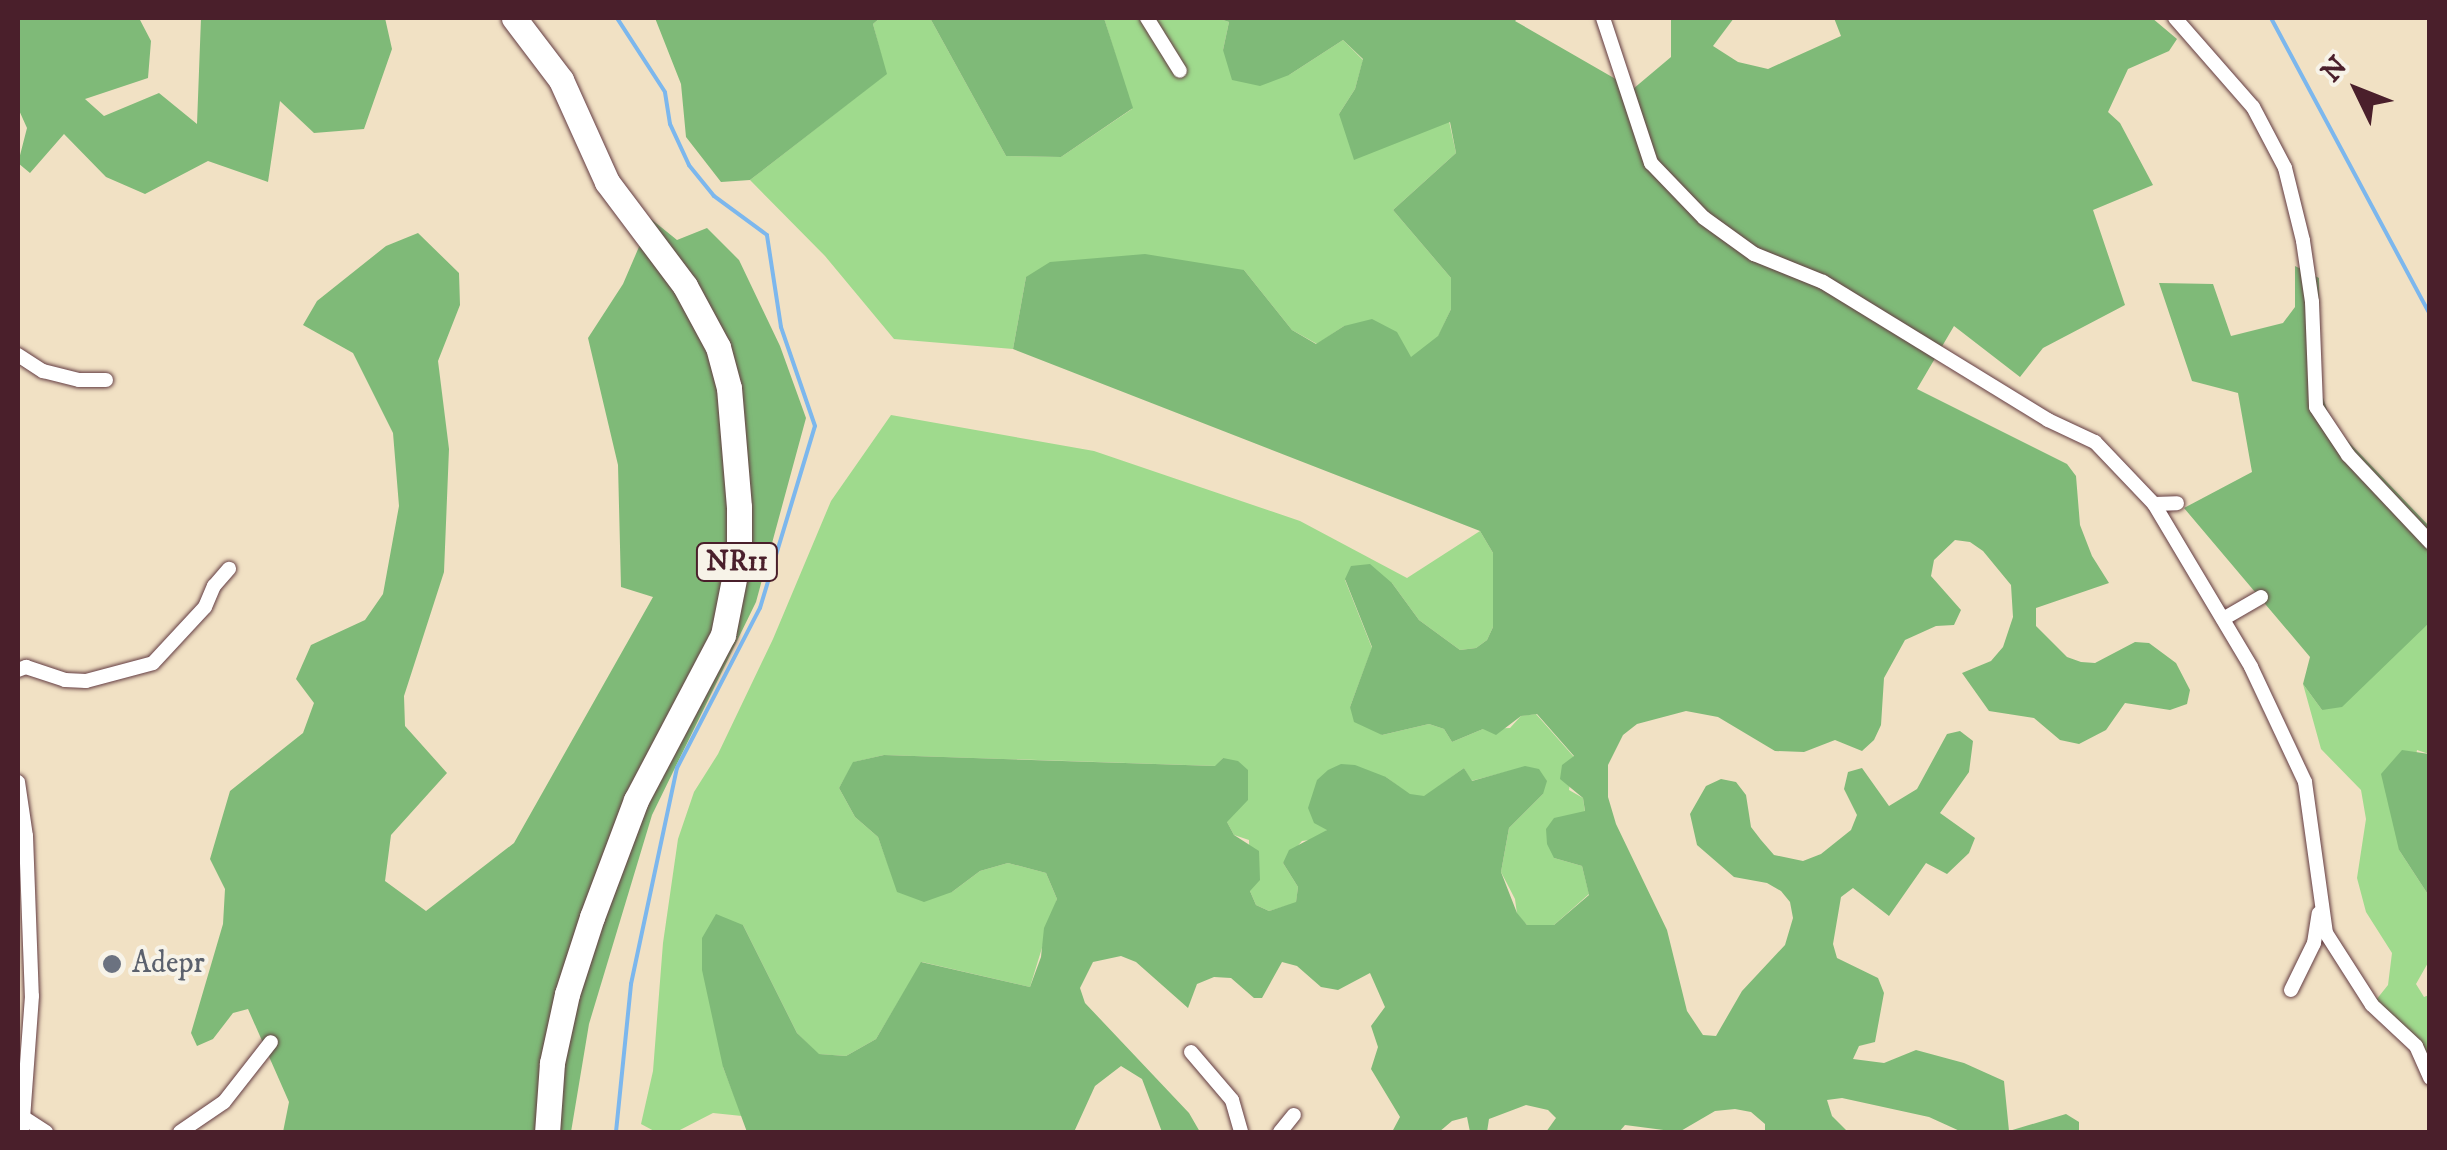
<!DOCTYPE html>
<style>
body{margin:0}
#map{position:relative;width:2447px;height:1150px;overflow:hidden;background:#f1e1c4;font-family:"IM FELL DW Pica",serif}
div>[style]{position:absolute}
.green>*{inset:0;background:#9fda8d}
.forest>*{inset:0;background:#7fba78}
.stream>*{height:4px;margin:-2px;padding:0 2px;transform-origin:2px;border-radius:2px;background:#7cb7ed}
.roads{filter:drop-shadow(0 0 2px #633c42) drop-shadow(0 0 2px #633c42)}
.street>*{height:14px;margin:-7px;padding:0 7px;transform-origin:7px;border-radius:7px;background:#fff}
.highway>*{height:25px;margin:-12.5px;padding:0 12.5px;transform-origin:12.5px;border-radius:12.5px;background:#fff}
.dots>*{width:28px;height:28px;translate:-50% -50%;box-sizing:border-box;border:5px solid #f7f3e8;border-radius:50%}
span{translate:-50% -50%;white-space:nowrap;text-align:center;line-height:1.15;-webkit-text-stroke:8px #f7f3e8;paint-order:stroke}
.shield-label span{padding:2px 8px;background:#f7f3e8;border:2px solid;border-radius:8px;-webkit-text-stroke-width:0}
.shield-label{font-size:28px;color:#4a1f2b;font-weight:700}
.worship-label{font-size:30px;color:#5b616d}
.left{translate:0 -50%;text-align:left}
.frame{position:absolute;inset:0;border:20px solid #4a1f2b;pointer-events:none}
.north{position:absolute;left:2307px;top:40px;width:100px;height:100px;-webkit-text-stroke:8px #f7f3e8;paint-order:stroke;rotate:313deg;font-size:28px;font-weight:700;line-height:40px;text-align:center;color:#4a1f2b}
.north::after{content:'';display:block;margin:auto;width:35px;height:45px;background:#4a1f2b;clip-path:polygon(50% 0,100% 100%,50% 72%,0 100%)}
</style>
<div id="map">
<div class="green">
<i style="clip-path:polygon(880px 18px,930px 18px,1006px 156px,1061px 157px,1132px 109px,1104px 18px,1217px 18px,1229px 22px,1223px 50px,1289px 75px,1343px 40px,1363px 60px,1355px 89px,1339px 114px,1449px 121px,1456px 153px,1393px 210px,1451px 278px,1451px 309px,1438px 337px,1411px 358px,1344px 326px,1317px 344px,1292px 330px,1244px 270px,1026px 277px,1013px 349px,894px 339px,825px 256px,750px 180px,886px 74px,873px 24px)"></i>
<i style="clip-path:polygon(891px 415px,1094px 451px,1300px 521px,1407px 578px,1480px 531px,1493px 553px,1493px 627px,1487px 640px,1476px 648px,1460px 650px,1419px 620px,1392px 583px,1345px 580px,1372px 648px,1350px 707px,1382px 735px,1429px 724px,1444px 729px,1452px 742px,1483px 729px,1510px 728px,1521px 716px,1536px 714px,1574px 757px,1569px 790px,1583px 798px,1585px 812px,1554px 858px,1582px 866px,1589px 894px,1554px 925px,1527px 925px,1517px 914px,1515px 899px,1501px 872px,1509px 828px,1543px 794px,1525px 767px,1471px 781px,1464px 768px,1424px 797px,1410px 795px,1386px 777px,1317px 839px,1302px 841px,1283px 863px,1298px 887px,1296px 903px,1269px 911px,1256px 905px,1250px 891px,1249px 840px,1234px 835px,1227px 822px,1223px 758px,1216px 766px,884px 755px,854px 762px,839px 788px,855px 817px,878px 837px,898px 892px,952px 892px,980px 871px,1008px 863px,1046px 873px,1057px 899px,1030px 987px,922px 962px,876px 1039px,846px 1056px,818px 1054px,797px 1033px,743px 925px,723px 1067px,742px 1116px,713px 1113px,676px 1132px,656px 1132px,641px 1124px,653px 1071px,663px 943px,678px 839px,694px 792px,718px 754px,773px 639px,831px 501px)"></i>
<i style="clip-path:polygon(2429px 623px,2429px 754px,2417px 750px,2399px 850px,2429px 896px,2429px 961px,2416px 984px,2424px 997px,2429px 995px,2429px 1078px,2424px 1061px,2372px 1005px,2388px 985px,2392px 953px,2366px 912px,2357px 878px,2366px 819px,2361px 790px,2321px 749px,2303px 684px,2322px 710px)"></i>
</div>
<div class="forest">
<i style="clip-path:polygon(18px 18px,139px 18px,151px 41px,148px 78px,85px 99px,104px 116px,159px 93px,197px 124px,201px 18px,385px 18px,392px 49px,364px 129px,314px 133px,280px 101px,268px 182px,208px 161px,145px 194px,106px 177px,64px 134px,30px 173px,18px 163px,27px 128px,18px 108px)"></i>
<i style="clip-path:polygon(655px 18px,880px 18px,873px 24px,887px 74px,750px 180px,721px 182px,686px 137px,681px 84px)"></i>
<i style="clip-path:polygon(930px 18px,1104px 18px,1133px 108px,1061px 157px,1006px 156px)"></i>
<i style="clip-path:polygon(1217px 18px,1518px 18px,1515px 21px,1633px 89px,1671px 57px,1671px 18px,1734px 18px,1713px 46px,1738px 62px,1768px 69px,1841px 36px,1834px 18px,2152px 18px,2177px 39px,2169px 51px,2128px 69px,2108px 112px,2120px 123px,2153px 185px,2093px 210px,2125px 305px,2043px 348px,2020px 377px,1954px 326px,1917px 389px,2067px 464px,2076px 476px,2080px 525px,2092px 556px,2109px 583px,2036px 608px,2036px 626px,2067px 657px,2081px 662px,2095px 663px,2135px 642px,2149px 643px,2176px 663px,2190px 690px,2187px 704px,2170px 710px,2125px 703px,2106px 730px,2079px 744px,2060px 740px,2034px 718px,1989px 711px,1962px 673px,1991px 661px,2003px 647px,2013px 617px,2011px 585px,1983px 551px,1970px 542px,1955px 540px,1934px 560px,1931px 576px,1961px 610px,1954px 625px,1936px 626px,1905px 640px,1884px 678px,1881px 725px,1874px 740px,1862px 751px,1835px 740px,1804px 752px,1775px 751px,1718px 717px,1686px 711px,1637px 724px,1623px 735px,1608px 765px,1608px 797px,1616px 824px,1667px 930px,1687px 1011px,1703px 1035px,1716px 1036px,1742px 991px,1785px 945px,1793px 918px,1790px 902px,1781px 891px,1767px 883px,1734px 877px,1697px 845px,1690px 814px,1706px 786px,1721px 779px,1736px 782px,1746px 795px,1751px 827px,1761px 840px,1774px 855px,1803px 861px,1821px 854px,1851px 830px,1857px 815px,1844px 789px,1848px 772px,1862px 768px,1889px 806px,1917px 789px,1947px 734px,1960px 731px,1973px 741px,1969px 772px,1940px 813px,1975px 838px,1969px 853px,1947px 874px,1926px 863px,1889px 916px,1853px 888px,1841px 897px,1833px 944px,1837px 958px,1878px 978px,1884px 993px,1875px 1042px,1859px 1046px,1853px 1059px,1884px 1063px,1916px 1050px,1964px 1063px,2004px 1081px,2009px 1131px,2066px 1114px,2079px 1122px,2079px 1132px,1962px 1132px,1929px 1117px,1842px 1098px,1827px 1100px,1832px 1116px,1848px 1132px,1765px 1132px,1765px 1124px,1751px 1112px,1735px 1109px,1715px 1111px,1679px 1132px,1625px 1125px,1619px 1132px,1546px 1132px,1556px 1118px,1548px 1110px,1526px 1105px,1489px 1119px,1487px 1132px,1470px 1132px,1467px 1117px,1452px 1121px,1439px 1132px,1392px 1132px,1400px 1117px,1371px 1069px,1378px 1047px,1371px 1026px,1385px 1007px,1370px 973px,1338px 990px,1321px 987px,1297px 966px,1282px 962px,1262px 998px,1254px 998px,1231px 978px,1214px 977px,1197px 984px,1188px 1008px,1136px 962px,1121px 956px,1093px 962px,1080px 988px,1085px 1003px,1189px 1113px,1200px 1132px,1162px 1132px,1142px 1079px,1121px 1066px,1095px 1086px,1074px 1132px,747px 1132px,723px 1067px,702px 970px,702px 938px,716px 914px,743px 925px,797px 1033px,819px 1054px,846px 1056px,876px 1039px,921px 962px,1030px 987px,1041px 957px,1044px 928px,1057px 899px,1046px 873px,1008px 863px,980px 871px,952px 892px,924px 902px,897px 892px,878px 837px,855px 817px,839px 788px,853px 762px,884px 755px,1215px 766px,1223px 758px,1238px 761px,1248px 770px,1248px 800px,1227px 822px,1234px 835px,1259px 851px,1260px 880px,1250px 891px,1256px 905px,1269px 911px,1296px 902px,1298px 887px,1283px 863px,1289px 850px,1327px 830px,1314px 823px,1308px 808px,1317px 780px,1328px 770px,1341px 764px,1355px 765px,1386px 777px,1410px 794px,1424px 796px,1464px 768px,1472px 781px,1525px 766px,1539px 769px,1547px 781px,1543px 794px,1509px 828px,1501px 872px,1517px 913px,1527px 925px,1554px 925px,1589px 895px,1582px 866px,1554px 858px,1547px 844px,1546px 829px,1554px 818px,1585px 811px,1583px 798px,1560px 779px,1562px 765px,1574px 756px,1537px 714px,1521px 716px,1496px 735px,1483px 729px,1452px 742px,1444px 729px,1429px 724px,1382px 735px,1354px 722px,1350px 707px,1372px 647px,1345px 579px,1351px 566px,1370px 564px,1392px 583px,1419px 620px,1460px 650px,1476px 648px,1487px 640px,1493px 627px,1493px 553px,1480px 531px,1013px 349px,1026px 277px,1050px 262px,1145px 254px,1244px 270px,1292px 330px,1316px 344px,1344px 326px,1372px 319px,1397px 332px,1411px 357px,1438px 336px,1451px 309px,1451px 278px,1393px 210px,1456px 153px,1450px 122px,1354px 160px,1339px 114px,1355px 89px,1363px 59px,1343px 40px,1289px 75px,1260px 86px,1232px 80px,1223px 50px,1229px 22px)"></i>
<i style="clip-path:polygon(651px 219px,677px 240px,707px 228px,739px 260px,780px 346px,806px 418px,756px 602px,652px 815px,589px 1024px,571px 1132px,283px 1132px,289px 1102px,248px 1009px,233px 1013px,213px 1039px,197px 1046px,191px 1033px,223px 924px,225px 889px,210px 859px,230px 791px,303px 733px,314px 703px,296px 679px,311px 645px,365px 620px,383px 594px,399px 506px,393px 433px,353px 353px,303px 325px,317px 301px,386px 246px,418px 233px,459px 273px,460px 305px,438px 361px,449px 449px,444px 572px,404px 696px,405px 726px,447px 773px,391px 835px,385px 881px,426px 911px,514px 843px,653px 597px,621px 587px,618px 465px,588px 338px,623px 284px)"></i>
<i style="clip-path:polygon(2295px 266px,2319px 278px,2320px 389px,2328px 412px,2343px 436px,2429px 526px,2429px 623px,2342px 707px,2322px 710px,2303px 684px,2310px 657px,2184px 508px,2252px 472px,2238px 393px,2192px 381px,2159px 283px,2213px 284px,2231px 336px,2283px 323px,2295px 307px)"></i>
<i style="clip-path:polygon(2402px 750px,2429px 754px,2429px 896px,2399px 850px,2381px 774px)"></i>
</div>
<div class="stream">
<i style="left:2271px;top:18px;width:336px;rotate:61.8deg"></i>
<i style="left:616px;top:1132px;width:149px;rotate:-84.2deg"></i>
<i style="left:631px;top:984px;width:221px;rotate:-78deg"></i>
<i style="left:677px;top:768px;width:180px;rotate:-62.6deg"></i>
<i style="left:760px;top:608px;width:190px;rotate:-73.2deg"></i>
<i style="left:815px;top:426px;width:105px;rotate:-109deg"></i>
<i style="left:781px;top:327px;width:93px;rotate:-98.7deg"></i>
<i style="left:767px;top:235px;width:66px;rotate:-143.7deg"></i>
<i style="left:714px;top:196px;width:40px;rotate:-129deg"></i>
<i style="left:689px;top:165px;width:45px;rotate:-114.9deg"></i>
<i style="left:670px;top:124px;width:32px;rotate:-99deg"></i>
<i style="left:665px;top:92px;width:88px;rotate:-123deg"></i>
</div>
<div class="roads">
<div class="street">
<i style="left:1147px;top:18px;width:62px;rotate:58.1deg"></i>
<i style="left:1603px;top:18px;width:153px;rotate:71.7deg"></i>
<i style="left:1651px;top:163px;width:76px;rotate:46.1deg"></i>
<i style="left:1704px;top:218px;width:62px;rotate:35.8deg"></i>
<i style="left:1754px;top:254px;width:74px;rotate:22.1deg"></i>
<i style="left:1823px;top:282px;width:264px;rotate:31.5deg"></i>
<i style="left:2048px;top:420px;width:52px;rotate:25.1deg"></i>
<i style="left:2095px;top:442px;width:86px;rotate:46.4deg"></i>
<i style="left:2154px;top:504px;width:190px;rotate:59.2deg"></i>
<i style="left:2251px;top:667px;width:127px;rotate:64.8deg"></i>
<i style="left:2305px;top:782px;width:152px;rotate:82.1deg"></i>
<i style="left:2326px;top:933px;width:85px;rotate:57.4deg"></i>
<i style="left:2372px;top:1005px;width:60px;rotate:43deg"></i>
<i style="left:2416px;top:1046px;width:35px;rotate:66deg"></i>
<i style="left:2175px;top:18px;width:118px;rotate:48.8deg"></i>
<i style="left:2253px;top:107px;width:69px;rotate:62.3deg"></i>
<i style="left:2285px;top:168px;width:75px;rotate:76.1deg"></i>
<i style="left:2303px;top:241px;width:62px;rotate:81.6deg"></i>
<i style="left:2312px;top:302px;width:105px;rotate:87.8deg"></i>
<i style="left:2316px;top:407px;width:58px;rotate:56.3deg"></i>
<i style="left:2348px;top:455px;width:120px;rotate:46.7deg"></i>
<i style="left:18px;top:355px;width:30px;rotate:33deg"></i>
<i style="left:43px;top:371px;width:37px;rotate:14deg"></i>
<i style="left:79px;top:380px;width:27px"></i>
<i style="left:2154px;top:504px;width:23px;rotate:-2deg"></i>
<i style="left:2223px;top:619px;width:44px;rotate:-30.1deg"></i>
<i style="left:18px;top:670px;width:9px;rotate:-21deg"></i>
<i style="left:26px;top:667px;width:41px;rotate:18.4deg"></i>
<i style="left:65px;top:680px;width:21px;rotate:3deg"></i>
<i style="left:86px;top:681px;width:69px;rotate:-15deg"></i>
<i style="left:153px;top:663px;width:76px;rotate:-47.1deg"></i>
<i style="left:205px;top:607px;width:23px;rotate:-67deg"></i>
<i style="left:214px;top:586px;width:23px;rotate:-49deg"></i>
<i style="left:18px;top:782px;width:55px;rotate:81.6deg"></i>
<i style="left:26px;top:836px;width:160px;rotate:87.9deg"></i>
<i style="left:32px;top:996px;width:136px;rotate:94.2deg"></i>
<i style="left:2291px;top:990px;width:52px;rotate:-63.9deg"></i>
<i style="left:2314px;top:943px;width:30px;rotate:-81deg"></i>
<i style="left:1191px;top:1052px;width:63px;rotate:49.5deg"></i>
<i style="left:1232px;top:1100px;width:33px;rotate:74deg"></i>
<i style="left:26px;top:1119px;width:24px;rotate:33deg"></i>
<i style="left:180px;top:1132px;width:53px;rotate:-34.3deg"></i>
<i style="left:224px;top:1102px;width:76px;rotate:-51.9deg"></i>
<i style="left:1280px;top:1132px;width:22px;rotate:-51deg"></i>
</div>
<div class="highway">
<i style="left:514px;top:18px;width:78px;rotate:52.8deg"></i>
<i style="left:561px;top:80px;width:112px;rotate:65.7deg"></i>
<i style="left:607px;top:182px;width:130px;rotate:53.1deg"></i>
<i style="left:685px;top:286px;width:69px;rotate:61.6deg"></i>
<i style="left:718px;top:347px;width:42px;rotate:75deg"></i>
<i style="left:729px;top:388px;width:119px;rotate:85.2deg"></i>
<i style="left:739px;top:507px;width:47px;rotate:90deg"></i>
<i style="left:739px;top:554px;width:83px;rotate:101.2deg"></i>
<i style="left:723px;top:635px;width:187px;rotate:117.8deg"></i>
<i style="left:636px;top:800px;width:125px;rotate:110.6deg"></i>
<i style="left:592px;top:917px;width:81px;rotate:108deg"></i>
<i style="left:567px;top:994px;width:71px;rotate:102.3deg"></i>
<i style="left:552px;top:1063px;width:69px;rotate:94.1deg"></i>
</div>
</div>
<div class="dots">
<i style="left:112px;top:964px;background:#6b7280"></i>
</div>
<div class="shield-label">
<span style="left:737px;top:562px">NR11</span>
</div>
<div class="worship-label">
<span class="left" style="left:132px;top:964px">Adepr</span>
</div>
<div class="frame"></div>
<div class="north">N</div>
</div>
